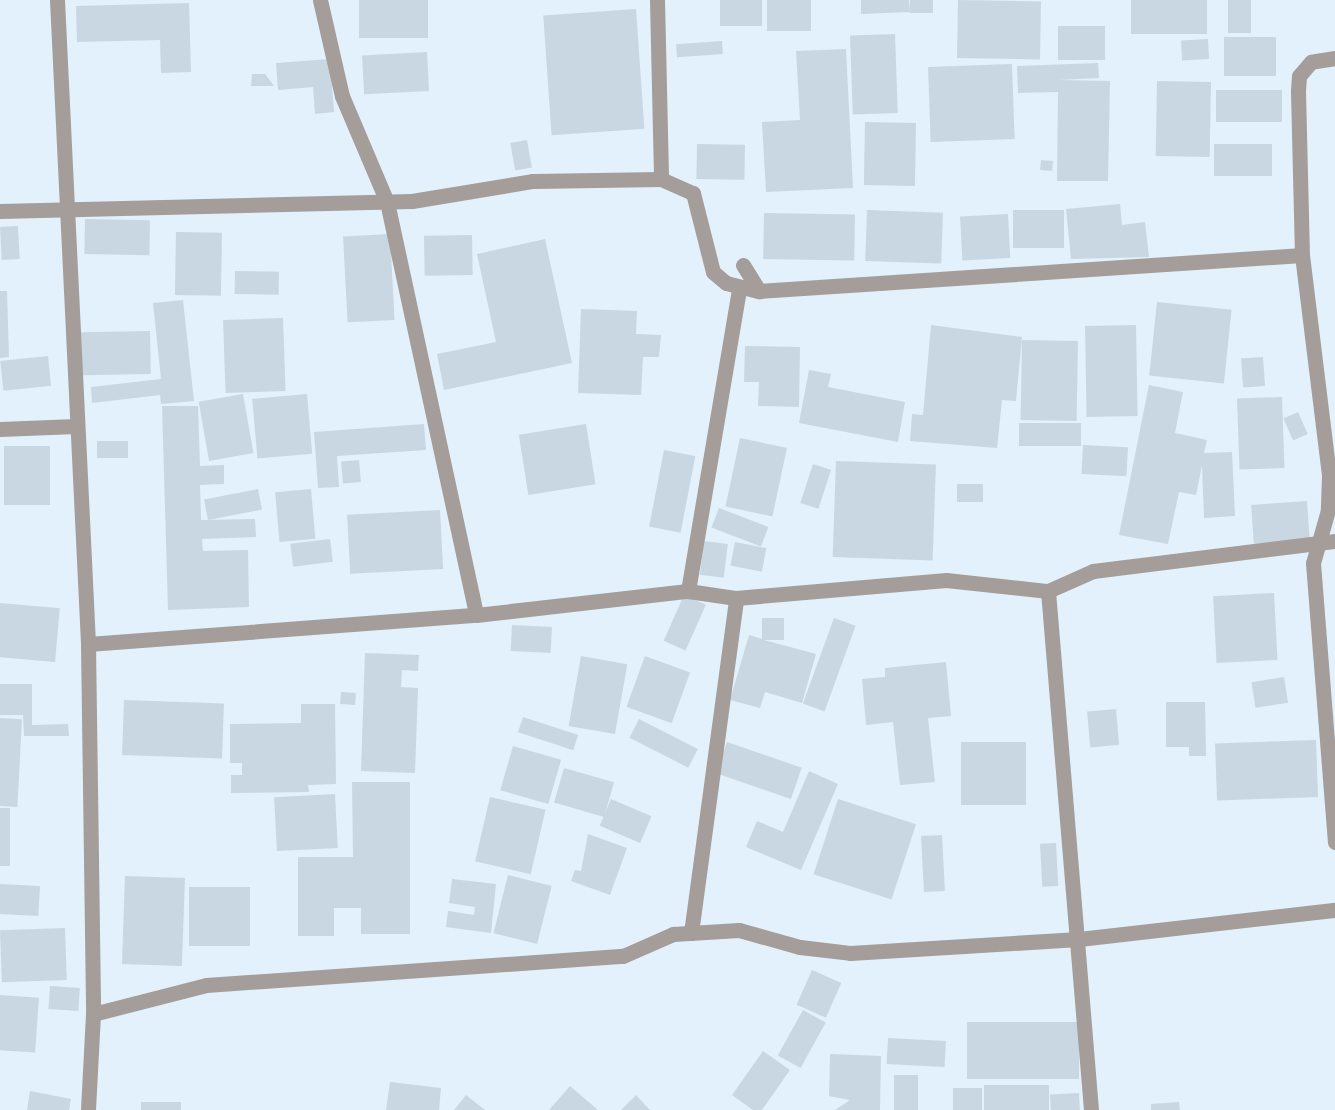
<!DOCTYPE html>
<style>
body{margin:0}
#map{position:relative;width:1335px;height:1110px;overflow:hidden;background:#e2f1fc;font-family:"Fira Sans Condensed",sans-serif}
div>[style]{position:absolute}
.building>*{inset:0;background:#c8d7e2;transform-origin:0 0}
.minor>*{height:15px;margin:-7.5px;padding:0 7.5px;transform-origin:7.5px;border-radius:7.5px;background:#a49d99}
span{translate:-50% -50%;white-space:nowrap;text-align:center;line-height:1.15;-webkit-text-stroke:4.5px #f9fcfe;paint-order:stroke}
</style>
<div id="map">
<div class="building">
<i style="left:359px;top:0;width:69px;height:38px"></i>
<i style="left:720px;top:0;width:42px;height:26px"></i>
<i style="left:767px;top:0;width:44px;height:31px"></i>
<i style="clip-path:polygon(861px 0,909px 0,910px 12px,861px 14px)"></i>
<i style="left:910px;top:0;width:23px;height:13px"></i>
<i style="left:958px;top:0;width:83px;height:58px;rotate:1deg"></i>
<i style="left:1131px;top:0;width:76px;height:34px"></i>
<i style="left:1228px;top:0;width:23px;height:33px"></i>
<i style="clip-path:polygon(189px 3px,191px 72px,161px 73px,160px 40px,77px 42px,76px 6px)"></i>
<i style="left:636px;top:9px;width:120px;height:93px;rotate:86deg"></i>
<i style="left:1058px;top:26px;width:47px;height:34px"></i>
<i style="left:895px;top:34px;width:79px;height:45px;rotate:88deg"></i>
<i style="left:1224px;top:37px;width:52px;height:39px"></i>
<i style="left:1208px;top:39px;width:20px;height:27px;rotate:87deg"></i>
<i style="left:722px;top:41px;width:13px;height:46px;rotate:86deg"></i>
<i style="clip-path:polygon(846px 49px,853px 188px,766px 192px,762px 122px,800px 120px,796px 51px)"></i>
<i style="left:427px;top:52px;width:39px;height:65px;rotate:87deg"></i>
<i style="clip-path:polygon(330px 59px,334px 112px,315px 114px,313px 87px,278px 90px,276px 63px)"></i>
<i style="clip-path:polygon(1098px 63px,1099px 78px,1058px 80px,1110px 81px,1108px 181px,1057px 181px,1058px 92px,1018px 93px,1017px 66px)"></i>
<i style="left:1012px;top:64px;width:75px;height:84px;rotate:88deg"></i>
<i style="clip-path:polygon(252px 74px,265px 74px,274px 86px,251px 86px)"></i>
<i style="left:1157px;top:81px;width:54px;height:75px;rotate:1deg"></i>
<i style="left:1216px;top:90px;width:66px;height:32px"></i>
<i style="left:865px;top:122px;width:51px;height:63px;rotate:1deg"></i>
<i style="left:527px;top:140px;width:28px;height:17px;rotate:80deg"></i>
<i style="left:697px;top:144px;width:48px;height:35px;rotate:1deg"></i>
<i style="left:1214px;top:144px;width:58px;height:32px"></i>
<i style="left:1041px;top:160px;width:12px;height:10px;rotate:5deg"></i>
<i style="clip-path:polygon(1120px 204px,1122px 225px,1145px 222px,1149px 257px,1071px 259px,1066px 209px)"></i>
<i style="left:867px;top:210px;width:76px;height:51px;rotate:2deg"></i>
<i style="left:1013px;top:210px;width:51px;height:38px"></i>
<i style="left:764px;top:213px;width:91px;height:46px;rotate:1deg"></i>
<i style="left:1008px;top:214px;width:44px;height:48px;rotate:87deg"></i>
<i style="left:85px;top:219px;width:65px;height:35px;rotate:1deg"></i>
<i style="left:18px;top:226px;width:33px;height:18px;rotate:87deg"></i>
<i style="left:176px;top:232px;width:46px;height:63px;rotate:1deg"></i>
<i style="left:390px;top:234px;width:86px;height:47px;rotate:87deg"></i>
<i style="left:472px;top:235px;width:40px;height:48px;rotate:89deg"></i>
<i style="clip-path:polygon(545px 239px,572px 363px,444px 390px,437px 354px,496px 342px,477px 254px)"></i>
<i style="left:235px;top:271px;width:44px;height:23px;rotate:1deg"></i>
<i style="clip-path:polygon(0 291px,7px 291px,9px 357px,0 358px)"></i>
<i style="clip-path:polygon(183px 300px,194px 401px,161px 404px,160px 395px,92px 403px,91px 387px,161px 379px,153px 303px)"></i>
<i style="left:1157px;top:302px;width:75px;height:74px;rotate:6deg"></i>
<i style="clip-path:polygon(581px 309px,637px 311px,636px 334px,661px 335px,659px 357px,643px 357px,641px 395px,578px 393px)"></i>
<i style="left:283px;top:318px;width:73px;height:60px;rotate:88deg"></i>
<i style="clip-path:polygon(931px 325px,1022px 337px,1016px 401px,1002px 400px,997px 448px,910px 441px,912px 414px,923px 415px)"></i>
<i style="left:1136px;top:325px;width:91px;height:51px;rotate:89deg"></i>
<i style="left:150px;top:331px;width:43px;height:69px;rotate:89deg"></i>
<i style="left:1022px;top:340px;width:56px;height:80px;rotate:1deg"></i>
<i style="clip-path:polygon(745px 346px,800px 347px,799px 407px,758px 406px,759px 382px,744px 382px)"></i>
<i style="left:48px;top:356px;width:30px;height:48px;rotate:84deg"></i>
<i style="left:1263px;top:357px;width:29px;height:22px;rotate:86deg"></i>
<i style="clip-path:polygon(809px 370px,831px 374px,828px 387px,905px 402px,898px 442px,799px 423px)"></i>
<i style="clip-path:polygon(1149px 385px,1183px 392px,1175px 433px,1207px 440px,1204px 453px,1232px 452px,1235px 516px,1204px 518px,1202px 465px,1196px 495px,1179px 492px,1168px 544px,1119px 535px)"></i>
<i style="left:243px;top:394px;width:60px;height:45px;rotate:80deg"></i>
<i style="left:307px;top:394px;width:60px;height:55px;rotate:85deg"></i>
<i style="left:1282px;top:397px;width:71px;height:45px;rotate:88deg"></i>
<i style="clip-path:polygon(162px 406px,198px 406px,200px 466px,224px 465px,224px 484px,200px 485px,201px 520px,255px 519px,256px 537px,202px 539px,203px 551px,248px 550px,249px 607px,168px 610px)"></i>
<i style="left:1298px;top:412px;width:24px;height:16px;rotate:66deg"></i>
<i style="left:1019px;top:423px;width:62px;height:23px"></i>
<i style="clip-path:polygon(424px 424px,426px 450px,337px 456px,339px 487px,318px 488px,314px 432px)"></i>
<i style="left:586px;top:424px;width:61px;height:68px;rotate:81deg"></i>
<i style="left:740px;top:438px;width:48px;height:70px;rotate:12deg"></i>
<i style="left:128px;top:441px;width:17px;height:31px;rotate:90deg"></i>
<i style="left:1083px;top:445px;width:45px;height:29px;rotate:3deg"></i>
<i style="left:4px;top:446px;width:46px;height:59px"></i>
<i style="left:664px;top:450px;width:32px;height:78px;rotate:11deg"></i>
<i style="left:359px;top:460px;width:22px;height:18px;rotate:85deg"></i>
<i style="left:836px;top:461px;width:100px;height:96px;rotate:2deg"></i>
<i style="left:813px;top:464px;width:19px;height:41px;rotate:18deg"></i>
<i style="left:957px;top:484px;width:26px;height:18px"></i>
<i style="left:258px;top:489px;width:21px;height:55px;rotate:79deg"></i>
<i style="left:311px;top:489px;width:50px;height:36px;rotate:85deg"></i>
<i style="left:1307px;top:501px;width:39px;height:56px;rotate:86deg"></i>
<i style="left:719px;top:508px;width:53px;height:21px;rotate:21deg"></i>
<i style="left:440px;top:510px;width:59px;height:93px;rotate:87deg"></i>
<i style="left:330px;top:539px;width:23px;height:40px;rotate:83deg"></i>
<i style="left:704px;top:541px;width:24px;height:34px;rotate:7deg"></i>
<i style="left:735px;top:542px;width:32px;height:24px;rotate:11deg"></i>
<i style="left:1274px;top:593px;width:67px;height:61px;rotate:87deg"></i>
<i style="left:684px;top:595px;width:24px;height:50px;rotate:24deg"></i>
<i style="left:0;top:603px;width:60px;height:54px;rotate:5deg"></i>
<i style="clip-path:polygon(762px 618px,784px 618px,784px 640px,764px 640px,816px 654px,802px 703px,765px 692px,760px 708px,730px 700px,749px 635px,762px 639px)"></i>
<i style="left:834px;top:618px;width:23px;height:91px;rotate:20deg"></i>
<i style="left:512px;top:625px;width:40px;height:26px;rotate:3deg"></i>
<i style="clip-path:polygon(365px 653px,419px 655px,418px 671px,402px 670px,401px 687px,418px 688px,415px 773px,361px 771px)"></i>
<i style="left:581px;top:656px;width:47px;height:71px;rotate:10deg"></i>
<i style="left:645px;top:656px;width:48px;height:54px;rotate:20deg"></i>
<i style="clip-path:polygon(946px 662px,951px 716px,928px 718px,935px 782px,900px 785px,893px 722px,866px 725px,862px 679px,885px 677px,885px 668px)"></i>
<i style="left:1284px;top:677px;width:26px;height:33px;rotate:81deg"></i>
<i style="clip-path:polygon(0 684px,32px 684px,32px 725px,68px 724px,69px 736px,24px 736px,23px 715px,0 715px)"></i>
<i style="left:341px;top:692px;width:15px;height:12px;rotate:4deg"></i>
<i style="left:124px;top:700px;width:100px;height:55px;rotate:2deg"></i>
<i style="clip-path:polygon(1166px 702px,1205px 702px,1206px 756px,1189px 756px,1189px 747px,1166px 747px)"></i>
<i style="clip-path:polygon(301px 704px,335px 704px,336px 784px,308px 785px,309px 792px,231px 793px,231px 775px,242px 775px,242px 763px,230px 763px,230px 724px,301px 723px)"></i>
<i style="left:1116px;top:709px;width:36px;height:29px;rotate:85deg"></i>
<i style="left:523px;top:717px;width:58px;height:16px;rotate:18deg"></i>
<i style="left:0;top:718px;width:22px;height:88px;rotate:3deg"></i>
<i style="left:639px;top:719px;width:66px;height:21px;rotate:27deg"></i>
<i style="left:1316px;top:740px;width:57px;height:101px;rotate:88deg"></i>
<i style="left:727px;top:742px;width:79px;height:33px;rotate:19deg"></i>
<i style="left:961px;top:742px;width:65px;height:63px"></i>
<i style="left:513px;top:746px;width:50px;height:46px;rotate:16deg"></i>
<i style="left:564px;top:768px;width:52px;height:36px;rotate:16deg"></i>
<i style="clip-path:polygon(809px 771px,838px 784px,801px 870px,746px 847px,757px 821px,783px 832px)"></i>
<i style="clip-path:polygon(352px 782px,410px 782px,410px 934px,361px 934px,361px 908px,334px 908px,334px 936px,298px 936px,298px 857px,353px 857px)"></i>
<i style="left:335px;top:794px;width:54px;height:61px;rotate:87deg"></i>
<i style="left:490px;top:797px;width:57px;height:66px;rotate:13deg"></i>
<i style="left:611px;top:799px;width:44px;height:29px;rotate:23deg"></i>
<i style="left:838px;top:799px;width:82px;height:79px;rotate:18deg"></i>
<i style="left:0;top:808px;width:10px;height:58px"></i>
<i style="clip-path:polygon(588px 834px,627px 848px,610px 895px,571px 881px,575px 870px,581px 871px)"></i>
<i style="left:942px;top:835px;width:56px;height:21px;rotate:87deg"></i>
<i style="left:1056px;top:843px;width:43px;height:16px;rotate:87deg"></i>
<i style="left:508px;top:875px;width:45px;height:60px;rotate:14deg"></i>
<i style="left:125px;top:876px;width:60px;height:88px;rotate:2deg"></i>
<i style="clip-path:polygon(452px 879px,496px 884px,491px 933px,446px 927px,448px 911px,474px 915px,475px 907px,449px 903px)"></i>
<i style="left:0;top:884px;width:40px;height:30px;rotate:3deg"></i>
<i style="left:250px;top:887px;width:59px;height:61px;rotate:90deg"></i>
<i style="left:65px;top:928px;width:52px;height:65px;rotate:88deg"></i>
<i style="left:812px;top:970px;width:32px;height:38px;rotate:24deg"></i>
<i style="left:50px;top:986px;width:30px;height:23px;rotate:4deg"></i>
<i style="left:0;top:995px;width:39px;height:55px;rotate:4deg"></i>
<i style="left:803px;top:1010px;width:26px;height:52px;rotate:29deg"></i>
<i style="left:967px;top:1022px;width:112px;height:57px"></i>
<i style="left:888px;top:1038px;width:58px;height:26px;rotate:3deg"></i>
<i style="clip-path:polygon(763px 1051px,790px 1070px,762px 1110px,753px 1110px,732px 1095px)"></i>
<i style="clip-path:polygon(830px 1054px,881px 1056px,880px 1110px,835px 1110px,850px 1100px,829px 1096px)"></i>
<i style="left:894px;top:1075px;width:24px;height:35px"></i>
<i style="clip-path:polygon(390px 1082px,441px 1088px,439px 1110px,386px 1110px)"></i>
<i style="left:1049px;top:1085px;width:25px;height:65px;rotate:90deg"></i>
<i style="clip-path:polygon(570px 1086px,598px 1110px,549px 1110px)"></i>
<i style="left:953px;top:1088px;width:29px;height:22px"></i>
<i style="clip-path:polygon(30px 1091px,71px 1099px,69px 1110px,27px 1110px)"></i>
<i style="left:1079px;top:1093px;width:17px;height:29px;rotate:87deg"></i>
<i style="clip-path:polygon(466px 1095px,485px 1110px,454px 1110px)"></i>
<i style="clip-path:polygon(636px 1095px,650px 1110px,621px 1110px)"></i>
<i style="left:141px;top:1102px;width:40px;height:8px"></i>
<i style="clip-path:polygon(1179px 1102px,1180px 1110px,1151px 1110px,1151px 1104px)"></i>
</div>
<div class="minor">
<i style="left:57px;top:0;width:645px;rotate:87.24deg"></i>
<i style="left:88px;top:644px;width:370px;rotate:89.2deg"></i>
<i style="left:93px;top:1014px;width:96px;rotate:93deg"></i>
<i style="left:320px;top:0;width:98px;rotate:77.1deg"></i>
<i style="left:342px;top:96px;width:115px;rotate:67deg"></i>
<i style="left:387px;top:202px;width:422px;rotate:77.8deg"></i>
<i style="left:657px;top:0;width:179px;rotate:88.7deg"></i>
<i style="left:1335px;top:58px;width:24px;rotate:171deg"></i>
<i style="left:1311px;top:62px;width:18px;rotate:131deg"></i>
<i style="left:1299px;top:76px;width:16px;rotate:94deg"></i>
<i style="left:1298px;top:92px;width:163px;rotate:88.6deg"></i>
<i style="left:1302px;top:255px;width:223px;rotate:83deg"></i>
<i style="left:1329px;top:476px;width:34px;rotate:92deg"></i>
<i style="left:1328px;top:510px;width:55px;rotate:105.8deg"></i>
<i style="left:1313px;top:563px;width:280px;rotate:85.5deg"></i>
<i style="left:0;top:211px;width:412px;rotate:-1.4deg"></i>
<i style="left:412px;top:201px;width:123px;rotate:-9.4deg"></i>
<i style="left:533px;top:181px;width:128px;rotate:-0.9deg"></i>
<i style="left:661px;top:179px;width:35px;rotate:24deg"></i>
<i style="left:693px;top:193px;width:81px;rotate:75.8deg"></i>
<i style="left:713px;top:272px;width:17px;rotate:40deg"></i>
<i style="left:726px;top:283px;width:34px;rotate:14deg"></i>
<i style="left:759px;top:291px;width:544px;rotate:-3.79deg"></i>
<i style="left:743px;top:265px;width:31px;rotate:58deg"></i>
<i style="left:0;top:429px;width:76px;rotate:-2.3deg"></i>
<i style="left:688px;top:591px;width:306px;rotate:-80.4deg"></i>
<i style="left:1048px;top:591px;width:521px;rotate:85.26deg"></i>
<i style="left:88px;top:644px;width:389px;rotate:-4.3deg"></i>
<i style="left:476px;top:615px;width:213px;rotate:-6.5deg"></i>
<i style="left:688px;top:591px;width:49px;rotate:8.3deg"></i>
<i style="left:736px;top:598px;width:211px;rotate:-4.9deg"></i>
<i style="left:946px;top:580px;width:103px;rotate:6.2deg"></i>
<i style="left:1048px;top:591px;width:49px;rotate:-24deg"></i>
<i style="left:1093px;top:571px;width:244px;rotate:-7.1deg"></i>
<i style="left:691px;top:933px;width:338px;rotate:-82.3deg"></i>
<i style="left:93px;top:1014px;width:117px;rotate:-14.4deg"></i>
<i style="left:206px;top:985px;width:418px;rotate:-4deg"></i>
<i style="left:623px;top:956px;width:55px;rotate:-23.7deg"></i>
<i style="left:673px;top:934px;width:66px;rotate:-3.5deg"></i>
<i style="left:739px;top:930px;width:63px;rotate:15.6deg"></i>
<i style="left:800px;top:947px;width:50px;rotate:6.8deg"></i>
<i style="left:850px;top:953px;width:229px;rotate:-3.5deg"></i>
<i style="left:1079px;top:939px;width:258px;rotate:-6.5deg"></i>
</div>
</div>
